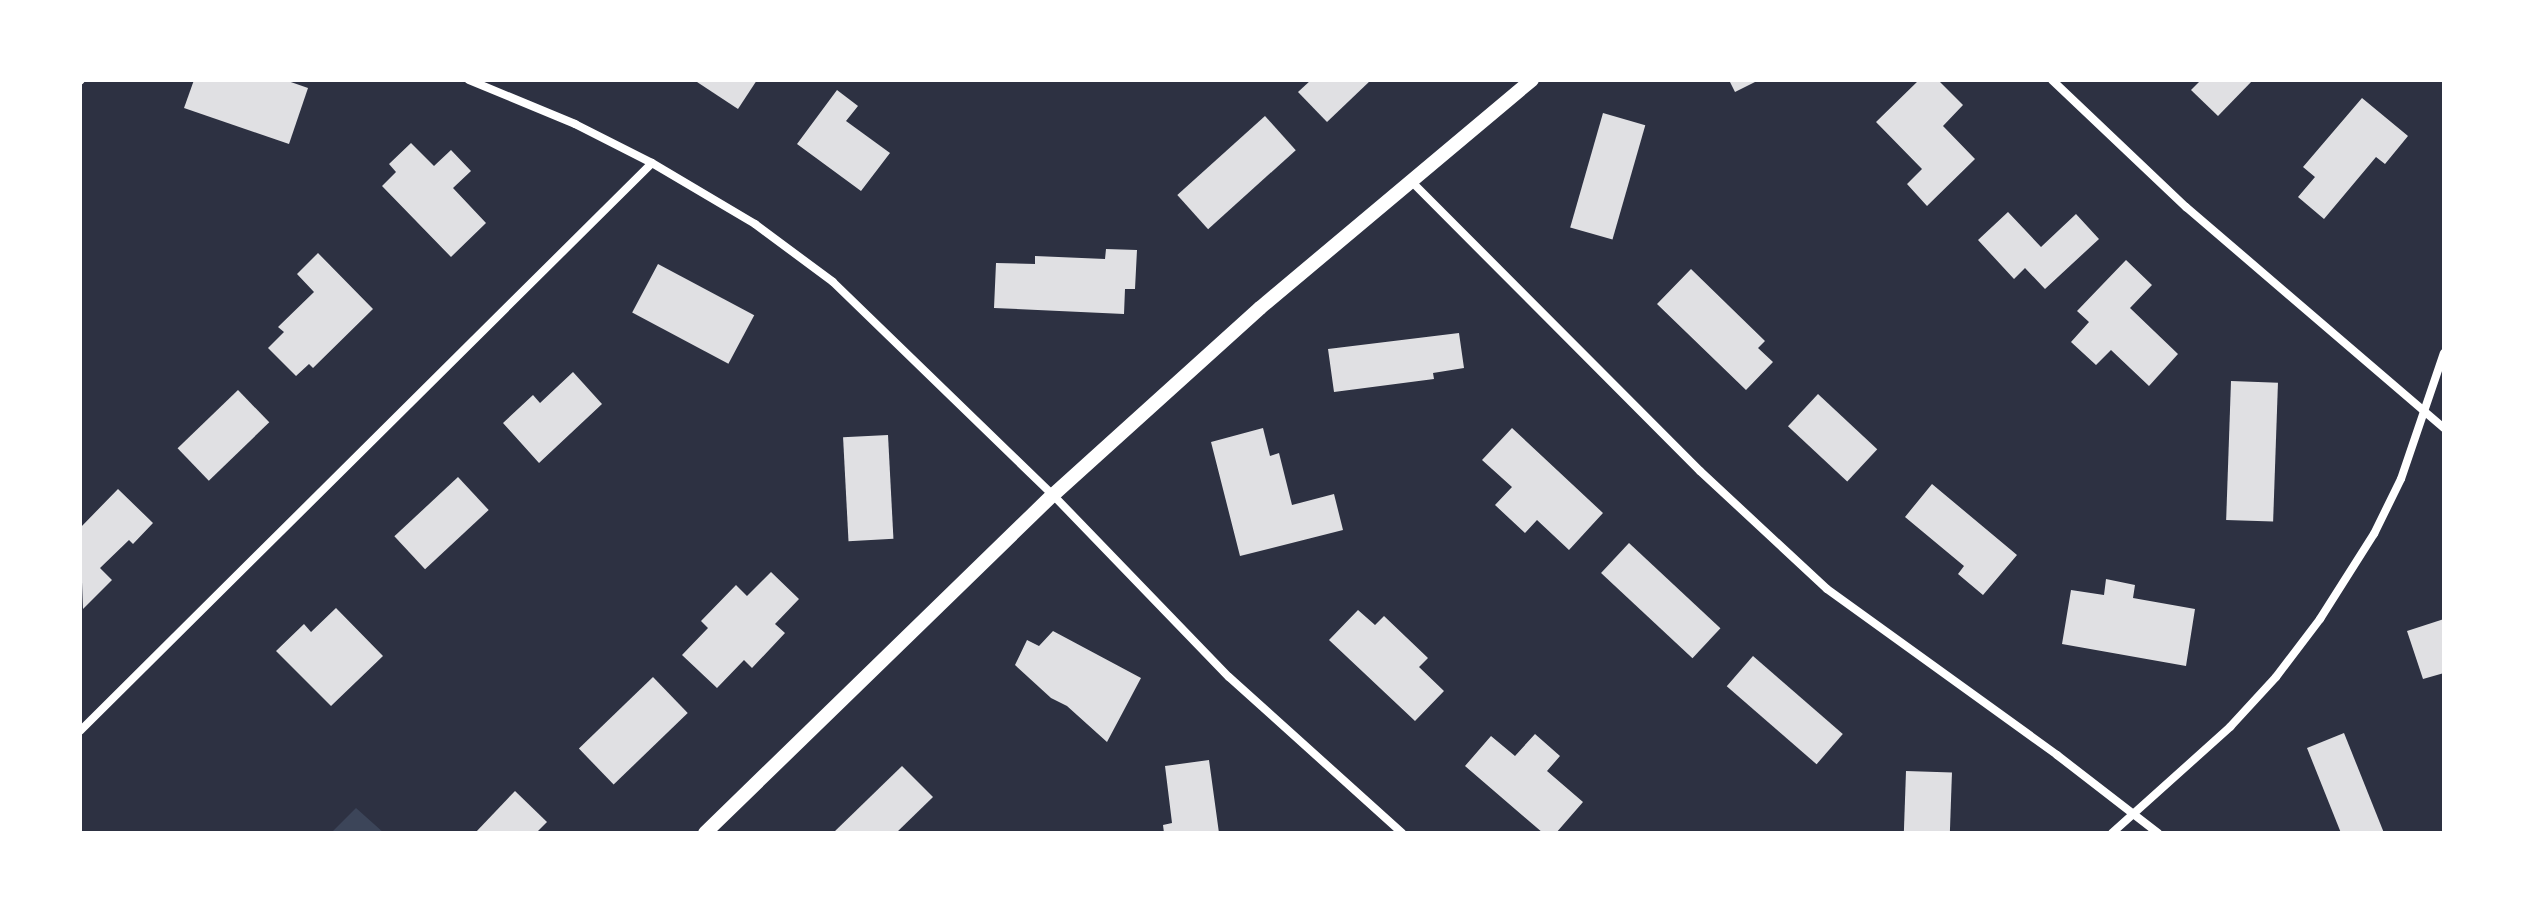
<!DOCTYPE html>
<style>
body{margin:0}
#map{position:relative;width:2524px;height:913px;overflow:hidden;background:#2d3142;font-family:"Exo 2",sans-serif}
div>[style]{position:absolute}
.green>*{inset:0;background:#3c4559}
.building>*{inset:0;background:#e0e0e3;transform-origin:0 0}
.minor>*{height:8px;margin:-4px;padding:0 4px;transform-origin:4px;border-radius:4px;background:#fff}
.tertiary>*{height:14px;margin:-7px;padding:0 7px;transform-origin:7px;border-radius:7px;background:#fff}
span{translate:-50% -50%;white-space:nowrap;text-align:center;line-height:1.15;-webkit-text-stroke:6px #fff;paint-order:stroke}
.frame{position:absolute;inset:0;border:82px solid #fff;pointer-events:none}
</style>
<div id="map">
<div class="green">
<i style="clip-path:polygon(356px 808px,384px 833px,331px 833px)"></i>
</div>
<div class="building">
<i style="clip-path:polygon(194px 80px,285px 80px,308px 88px,289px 144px,184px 108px)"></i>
<i style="clip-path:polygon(694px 80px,757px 80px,738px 109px)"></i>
<i style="clip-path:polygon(1311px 80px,1371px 80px,1327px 122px,1298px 92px)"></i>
<i style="clip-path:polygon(1729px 80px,1759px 80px,1735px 92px)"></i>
<i style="clip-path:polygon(1919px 80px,1938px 80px,1963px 105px,1943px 126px,1975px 159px,1927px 206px,1907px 184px,1922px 169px,1876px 122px)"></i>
<i style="clip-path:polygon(2201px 80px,2253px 80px,2218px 116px,2191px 90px)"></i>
<i style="clip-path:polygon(837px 90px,858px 106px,846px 121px,890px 153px,861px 191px,797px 144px)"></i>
<i style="clip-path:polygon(2362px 98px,2408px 136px,2385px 164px,2376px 157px,2324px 219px,2298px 197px,2315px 177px,2303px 167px)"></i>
<i style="left:1603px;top:113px;width:44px;height:119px;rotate:16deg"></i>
<i style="left:1265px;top:116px;width:46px;height:118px;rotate:48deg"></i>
<i style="clip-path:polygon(411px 143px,434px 166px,451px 150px,471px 171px,453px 188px,486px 223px,451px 257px,382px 186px,396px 172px,389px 164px)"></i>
<i style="clip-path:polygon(2008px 212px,2041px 247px,2076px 214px,2099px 239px,2045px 289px,2025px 268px,2014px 279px,1978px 240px)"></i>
<i style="clip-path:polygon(1106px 249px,1137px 250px,1135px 289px,1125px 289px,1124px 314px,994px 308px,996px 263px,1035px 264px,1035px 256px,1105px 259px)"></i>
<i style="clip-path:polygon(318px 253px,373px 309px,313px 368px,309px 364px,296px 376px,268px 348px,284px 332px,278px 327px,314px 292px,297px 274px)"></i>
<i style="clip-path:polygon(2126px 260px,2152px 285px,2130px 308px,2178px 354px,2149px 386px,2111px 350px,2096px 365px,2071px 342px,2089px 322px,2077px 311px)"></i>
<i style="left:658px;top:264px;width:109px;height:55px;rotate:28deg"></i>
<i style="clip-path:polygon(1691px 269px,1765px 341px,1758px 348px,1773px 362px,1746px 390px,1657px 304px)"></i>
<i style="clip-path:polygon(1459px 333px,1464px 368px,1433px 373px,1434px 379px,1334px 392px,1328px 349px)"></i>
<i style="clip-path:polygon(573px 372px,602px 404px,539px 463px,503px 423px,533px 395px,540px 403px)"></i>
<i style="left:2231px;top:381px;width:47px;height:139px;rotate:2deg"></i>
<i style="left:238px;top:390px;width:45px;height:84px;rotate:46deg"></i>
<i style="left:1818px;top:394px;width:81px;height:44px;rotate:43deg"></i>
<i style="clip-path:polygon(1263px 428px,1270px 456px,1279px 453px,1292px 505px,1334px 494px,1343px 530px,1240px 556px,1211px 442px)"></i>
<i style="clip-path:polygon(1512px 428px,1603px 513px,1569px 550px,1537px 520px,1525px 533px,1495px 505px,1512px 487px,1482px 460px)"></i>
<i style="left:888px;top:435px;width:104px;height:45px;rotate:87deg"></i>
<i style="left:458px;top:477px;width:45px;height:87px;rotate:47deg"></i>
<i style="clip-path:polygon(1932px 484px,2017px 555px,1983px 595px,1958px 574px,1964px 566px,1905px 517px)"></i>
<i style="clip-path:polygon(118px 489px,153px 523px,133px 544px,129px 540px,100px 568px,112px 580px,83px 609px,80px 528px)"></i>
<i style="left:1629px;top:543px;width:125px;height:41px;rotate:43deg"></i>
<i style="clip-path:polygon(771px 572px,799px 599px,775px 624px,785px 633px,752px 668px,744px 660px,717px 688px,682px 655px,708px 628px,701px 621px,736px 585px,747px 596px)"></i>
<i style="clip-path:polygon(2106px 579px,2135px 585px,2133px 598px,2195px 609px,2186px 666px,2062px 644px,2071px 590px,2104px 595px)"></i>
<i style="clip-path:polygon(336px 608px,383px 656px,331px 706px,276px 651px,304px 624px,311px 632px)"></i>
<i style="clip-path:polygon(1358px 610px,1375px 625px,1384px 616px,1428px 658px,1419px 667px,1444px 691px,1415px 721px,1329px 640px)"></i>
<i style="clip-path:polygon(2444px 619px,2444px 673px,2423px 679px,2407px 631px)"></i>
<i style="clip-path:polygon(1053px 631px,1141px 678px,1107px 742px,1067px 706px,1051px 698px,1015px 665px,1027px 640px,1039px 646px)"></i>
<i style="left:1753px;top:656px;width:119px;height:40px;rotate:41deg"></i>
<i style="left:653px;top:677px;width:50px;height:103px;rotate:46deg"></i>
<i style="clip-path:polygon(2344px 733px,2384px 833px,2341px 833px,2307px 748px)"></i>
<i style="clip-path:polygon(1535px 734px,1560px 756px,1547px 771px,1583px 802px,1556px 833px,1543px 833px,1465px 766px,1491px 736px,1515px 756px)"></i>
<i style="clip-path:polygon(1209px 760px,1219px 833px,1164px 833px,1163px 825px,1172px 823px,1165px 766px)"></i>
<i style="clip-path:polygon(902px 766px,933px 797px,896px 833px,833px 833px)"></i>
<i style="left:1906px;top:771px;width:46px;height:62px;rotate:2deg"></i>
<i style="clip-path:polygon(515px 791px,547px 822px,536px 833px,475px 833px)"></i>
</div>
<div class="minor">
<i style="left:469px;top:80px;width:115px;rotate:22.5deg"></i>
<i style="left:575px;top:124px;width:86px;rotate:26.9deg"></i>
<i style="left:652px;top:163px;width:120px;rotate:30.6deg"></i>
<i style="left:755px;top:224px;width:97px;rotate:36.6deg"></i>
<i style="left:833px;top:282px;width:306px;rotate:44.1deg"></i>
<i style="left:1053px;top:495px;width:253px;rotate:46deg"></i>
<i style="left:1229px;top:677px;width:233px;rotate:42deg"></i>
<i style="left:2052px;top:80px;width:185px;rotate:43.5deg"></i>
<i style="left:2186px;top:207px;width:340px;rotate:40.6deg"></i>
<i style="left:80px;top:81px;width:1px;rotate:-45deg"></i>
<i style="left:1410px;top:180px;width:411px;rotate:45.1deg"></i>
<i style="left:1700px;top:471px;width:173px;rotate:42.9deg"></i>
<i style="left:1827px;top:589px;width:284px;rotate:35.8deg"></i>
<i style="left:2057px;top:755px;width:128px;rotate:37.7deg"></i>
<i style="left:80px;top:731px;width:806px;rotate:-44.8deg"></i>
<i style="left:2112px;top:833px;width:159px;rotate:-41.9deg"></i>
<i style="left:2230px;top:727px;width:68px;rotate:-47.4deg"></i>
<i style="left:2276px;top:677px;width:73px;rotate:-52.8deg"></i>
<i style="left:2320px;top:619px;width:101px;rotate:-57.6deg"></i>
<i style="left:2374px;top:534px;width:61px;rotate:-63.9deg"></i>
<i style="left:2401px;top:479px;width:133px;rotate:-71.2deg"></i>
</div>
<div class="tertiary">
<i style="left:705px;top:833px;width:485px;rotate:-44.2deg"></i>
<i style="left:1053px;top:495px;width:279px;rotate:-42.1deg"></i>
<i style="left:1260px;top:308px;width:355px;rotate:-40deg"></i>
</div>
<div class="frame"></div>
</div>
